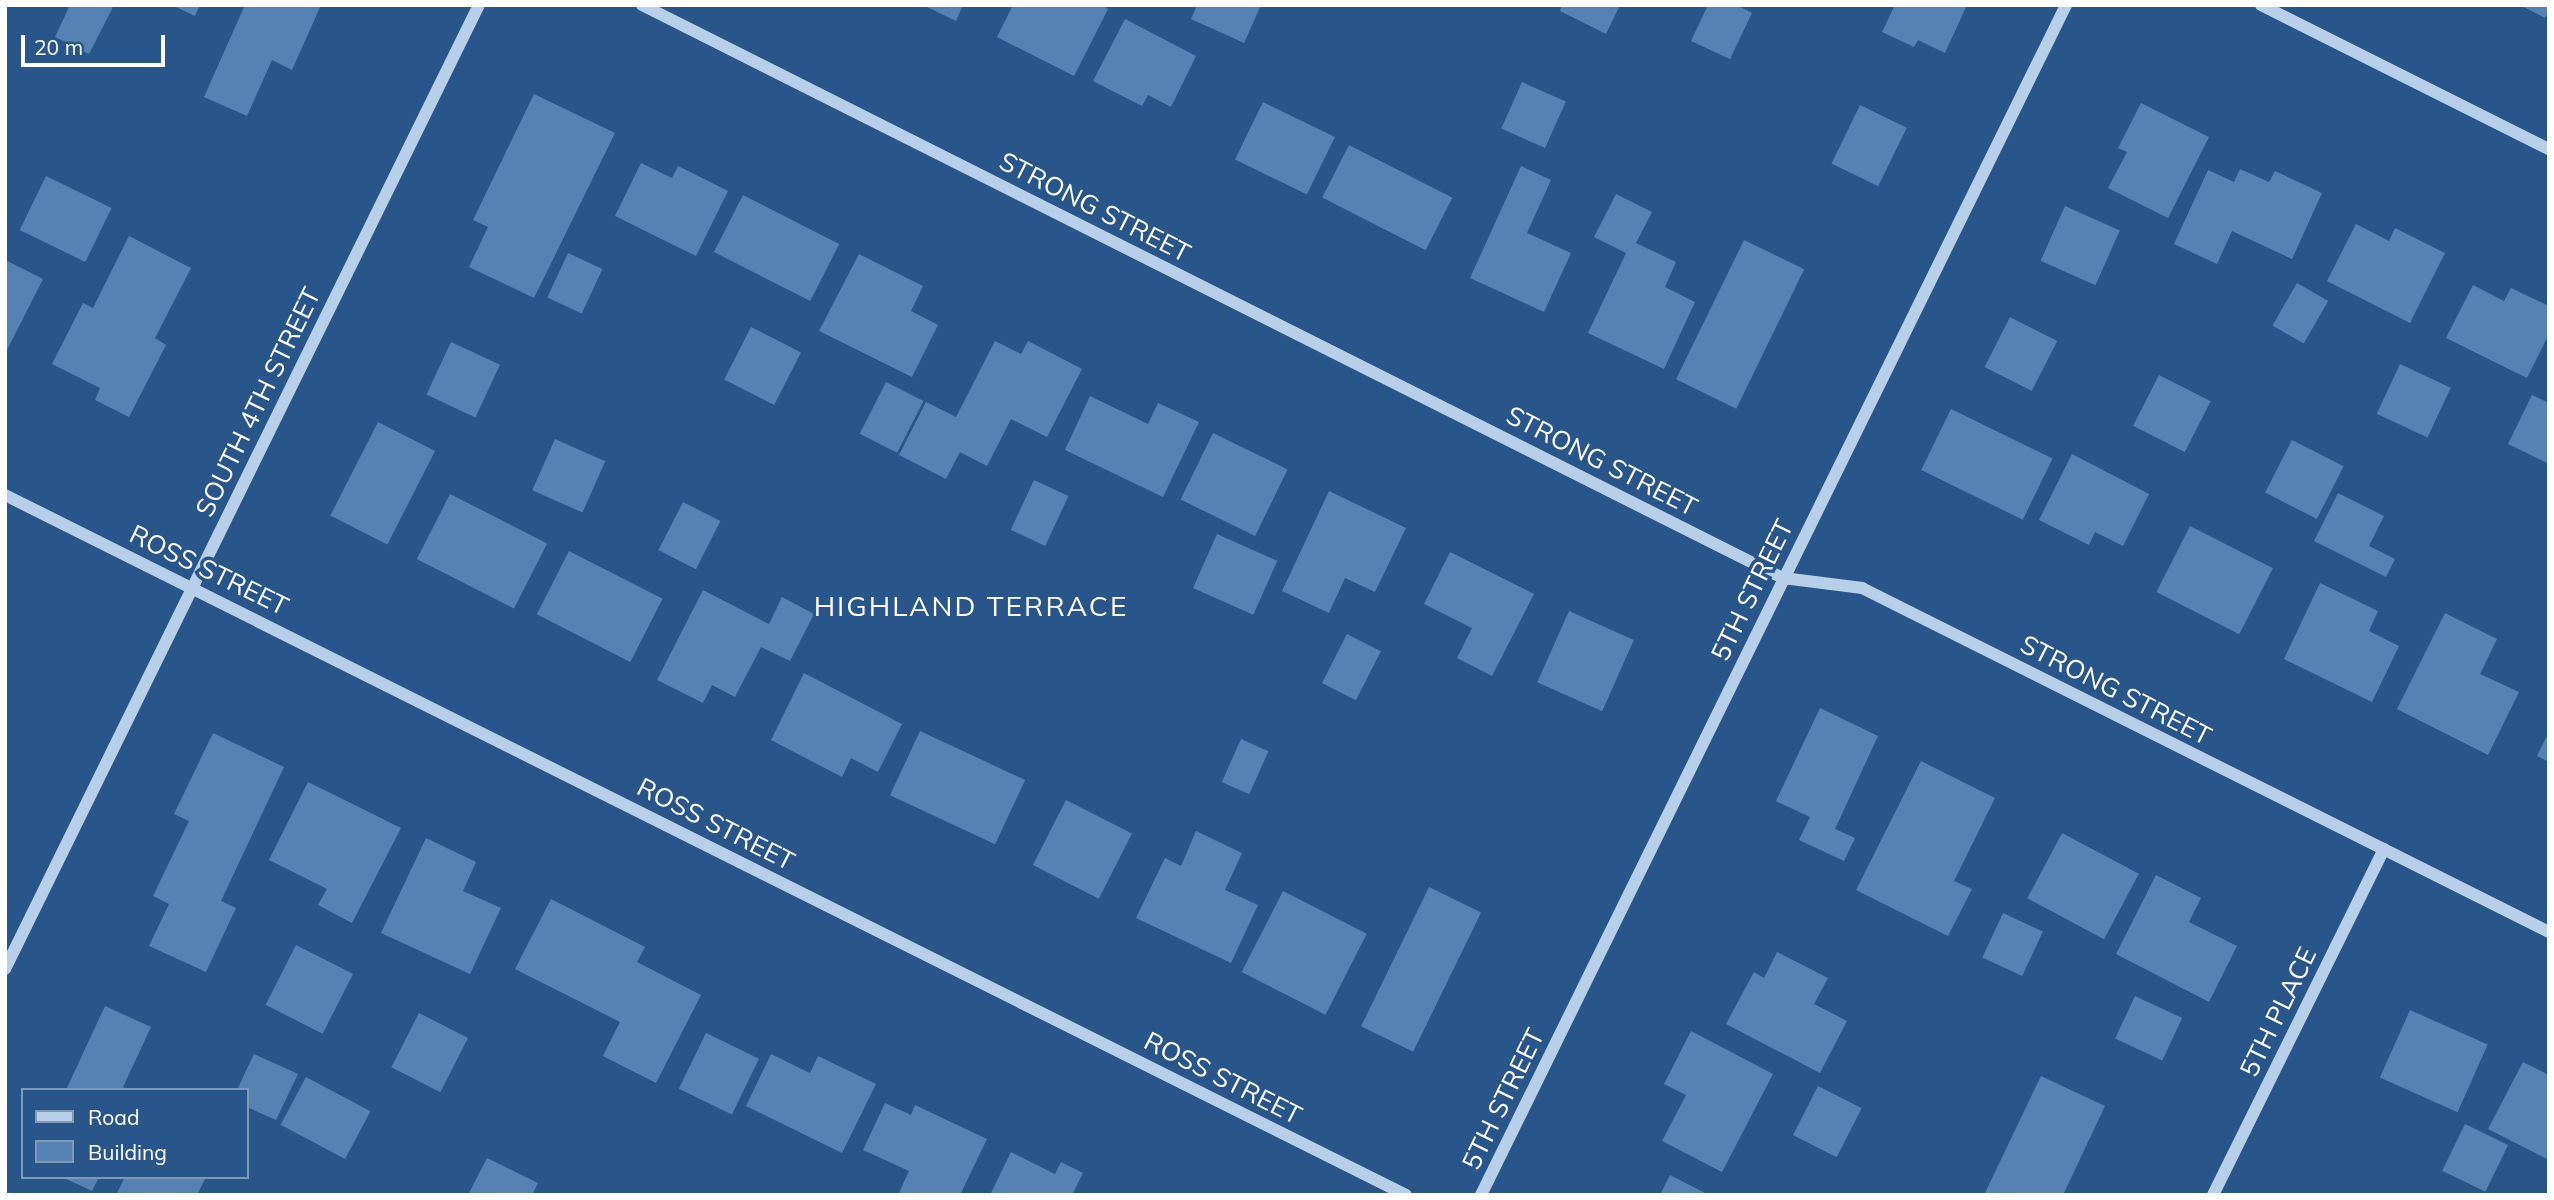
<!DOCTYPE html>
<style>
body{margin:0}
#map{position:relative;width:2554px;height:1200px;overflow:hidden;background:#29568a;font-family:Mulish,sans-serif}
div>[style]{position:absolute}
.building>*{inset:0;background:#5582b2;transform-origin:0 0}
.minor>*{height:12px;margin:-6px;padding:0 6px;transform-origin:6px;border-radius:6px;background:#b7cfe9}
span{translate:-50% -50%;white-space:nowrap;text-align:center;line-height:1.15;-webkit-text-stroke:7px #29568a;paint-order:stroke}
.street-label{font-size:26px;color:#fff}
.neighbourhood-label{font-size:28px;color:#fff;letter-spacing:2px}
.frame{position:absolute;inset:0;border:7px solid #fff;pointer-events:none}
.legend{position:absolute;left:21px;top:1088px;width:228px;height:91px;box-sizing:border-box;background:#29568a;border:2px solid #7f9ab9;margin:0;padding:9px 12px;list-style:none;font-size:21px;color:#fff}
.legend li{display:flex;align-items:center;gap:14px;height:35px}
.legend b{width:35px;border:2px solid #7f9ab9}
.scale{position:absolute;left:21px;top:35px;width:144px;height:32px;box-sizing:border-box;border:4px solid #fff;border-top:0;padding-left:9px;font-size:21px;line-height:24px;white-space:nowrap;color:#fff;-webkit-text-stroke:5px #29568a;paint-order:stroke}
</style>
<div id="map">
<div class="building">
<i style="clip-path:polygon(70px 5px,114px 5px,89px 54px,55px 37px)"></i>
<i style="clip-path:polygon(172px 5px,200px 5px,195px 16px)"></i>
<i style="clip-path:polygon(245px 5px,321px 5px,292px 70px,272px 60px,247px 116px,204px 97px)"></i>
<i style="clip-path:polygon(923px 5px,963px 5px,956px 21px)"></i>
<i style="clip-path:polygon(1013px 5px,1101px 5px,1108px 9px,1074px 76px,997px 37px)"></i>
<i style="clip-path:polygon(1197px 5px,1261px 5px,1244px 43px,1191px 19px)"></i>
<i style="clip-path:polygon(1562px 5px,1620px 5px,1606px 34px,1560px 11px)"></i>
<i style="clip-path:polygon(1708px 5px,1736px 5px,1752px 13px,1730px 59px,1691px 41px)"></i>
<i style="clip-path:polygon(1895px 5px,1967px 5px,1945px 53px,1918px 40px,1914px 47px,1882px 32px)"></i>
<i style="clip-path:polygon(2520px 5px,2549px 5px,2549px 11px,2545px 18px)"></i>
<i style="clip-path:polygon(1125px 19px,1196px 56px,1171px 107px,1148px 95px,1142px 106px,1093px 81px)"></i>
<i style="left:1522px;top:82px;width:48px;height:51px;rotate:24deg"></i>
<i style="clip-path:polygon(534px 94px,615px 133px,534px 298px,469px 267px,488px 227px,473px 220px)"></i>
<i style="left:1263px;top:102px;width:80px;height:64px;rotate:26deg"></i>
<i style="clip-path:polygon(2141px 103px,2209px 137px,2168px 218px,2108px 188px,2127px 152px,2118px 148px)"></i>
<i style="left:1860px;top:105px;width:52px;height:65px;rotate:26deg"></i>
<i style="left:1349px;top:145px;width:116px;height:59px;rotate:27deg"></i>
<i style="clip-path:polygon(641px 163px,672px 178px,678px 166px,728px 191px,696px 256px,615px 216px)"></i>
<i style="clip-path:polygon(1521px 166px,1551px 180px,1527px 233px,1571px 253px,1544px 312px,1470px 278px)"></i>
<i style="clip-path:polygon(2240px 169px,2269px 182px,2275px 171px,2322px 193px,2292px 259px,2232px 231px,2217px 264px,2174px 244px,2208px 170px,2234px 182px)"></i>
<i style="left:46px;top:176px;width:73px;height:60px;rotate:26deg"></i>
<i style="clip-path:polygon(1616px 194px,1652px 212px,1636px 243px,1676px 262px,1665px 287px,1695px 302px,1664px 369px,1588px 333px,1626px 253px,1594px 237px)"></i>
<i style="left:743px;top:195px;width:108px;height:64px;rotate:27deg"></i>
<i style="left:2065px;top:206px;width:60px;height:60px;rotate:24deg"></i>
<i style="clip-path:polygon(2356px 224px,2389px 241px,2395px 228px,2445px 253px,2410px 323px,2327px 281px)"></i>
<i style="clip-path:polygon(129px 236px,191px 268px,155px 338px,166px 345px,129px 417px,95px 400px,100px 388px,52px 364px,83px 303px,93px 308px)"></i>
<i style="left:1744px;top:240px;width:67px;height:155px;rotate:26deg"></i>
<i style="left:568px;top:253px;width:38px;height:49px;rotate:25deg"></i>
<i style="clip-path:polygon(859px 254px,923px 286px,911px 311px,938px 325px,912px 377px,819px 331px)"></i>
<i style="clip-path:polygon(5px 260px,43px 279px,5px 354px)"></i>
<i style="left:2297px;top:283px;width:36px;height:49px;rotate:30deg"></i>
<i style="clip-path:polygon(2473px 285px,2504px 301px,2511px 288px,2549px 306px,2549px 334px,2527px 378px,2446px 338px)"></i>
<i style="left:2010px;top:317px;width:53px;height:56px;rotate:27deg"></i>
<i style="left:751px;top:327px;width:56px;height:59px;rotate:27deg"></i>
<i style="clip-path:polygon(995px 341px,1021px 354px,1028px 341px,1082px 369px,1047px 437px,1011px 419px,987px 466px,960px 452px,946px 479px,899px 455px,926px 402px,956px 417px)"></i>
<i style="left:451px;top:342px;width:54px;height:58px;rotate:25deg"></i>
<i style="left:2400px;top:364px;width:56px;height:55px;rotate:25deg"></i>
<i style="left:2159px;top:375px;width:58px;height:57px;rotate:27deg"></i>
<i style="left:886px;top:382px;width:42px;height:58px;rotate:27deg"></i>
<i style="clip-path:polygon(2532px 395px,2549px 403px,2549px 464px,2508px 444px)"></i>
<i style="clip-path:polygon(1090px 396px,1148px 424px,1158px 403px,1199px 422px,1163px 497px,1065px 450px)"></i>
<i style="left:1951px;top:409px;width:113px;height:68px;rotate:26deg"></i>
<i style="left:378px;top:422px;width:64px;height:105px;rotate:27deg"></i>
<i style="left:1213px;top:433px;width:83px;height:74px;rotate:26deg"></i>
<i style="left:555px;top:439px;width:55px;height:56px;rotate:24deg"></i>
<i style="left:2292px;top:440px;width:58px;height:59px;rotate:27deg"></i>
<i style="clip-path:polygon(2072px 454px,2149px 494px,2123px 546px,2095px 532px,2089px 545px,2039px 520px)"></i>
<i style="left:1034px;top:480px;width:38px;height:55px;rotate:25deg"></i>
<i style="clip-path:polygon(1329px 491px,1406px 528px,1375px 592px,1345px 578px,1329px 613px,1282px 591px)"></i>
<i style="clip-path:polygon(2338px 493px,2384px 516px,2369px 546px,2395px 559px,2386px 577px,2314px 541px)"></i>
<i style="left:450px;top:494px;width:109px;height:73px;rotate:27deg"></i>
<i style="left:683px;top:502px;width:42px;height:54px;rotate:27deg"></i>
<i style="left:2190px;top:526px;width:93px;height:74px;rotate:27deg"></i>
<i style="left:1217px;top:534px;width:66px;height:59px;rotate:24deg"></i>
<i style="left:569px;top:551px;width:105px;height:71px;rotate:27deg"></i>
<i style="clip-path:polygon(1450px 552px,1534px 594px,1492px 676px,1457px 658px,1472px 628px,1424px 604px)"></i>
<i style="clip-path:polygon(2320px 583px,2378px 611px,2369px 631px,2399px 646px,2372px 702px,2284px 659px)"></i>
<i style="clip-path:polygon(703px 590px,769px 624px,782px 597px,814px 614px,790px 661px,761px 647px,735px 697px,712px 685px,703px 703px,657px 680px)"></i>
<i style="left:1569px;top:611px;width:71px;height:78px;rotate:24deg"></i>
<i style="clip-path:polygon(2445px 613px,2497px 639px,2480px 674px,2519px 692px,2488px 755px,2397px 709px)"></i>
<i style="left:1347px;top:634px;width:38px;height:55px;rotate:27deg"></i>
<i style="clip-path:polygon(804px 673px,902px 724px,878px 772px,851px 758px,842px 777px,771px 740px)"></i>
<i style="clip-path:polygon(1820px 708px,1878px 736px,1835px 829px,1855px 838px,1844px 861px,1799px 840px,1810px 817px,1776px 801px)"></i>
<i style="left:920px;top:731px;width:116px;height:71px;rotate:25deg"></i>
<i style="clip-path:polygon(2549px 732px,2549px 762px,2537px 756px)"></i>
<i style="clip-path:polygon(213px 733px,284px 767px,221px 901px,236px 908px,206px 972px,149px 946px,169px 904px,153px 896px,189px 821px,174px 814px)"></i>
<i style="left:1241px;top:739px;width:30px;height:47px;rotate:24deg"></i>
<i style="clip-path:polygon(1921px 761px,1995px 798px,1954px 881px,1972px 889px,1948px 936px,1856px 890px)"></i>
<i style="clip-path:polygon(308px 782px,401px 828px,352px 923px,318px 905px,327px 889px,269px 860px)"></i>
<i style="left:1066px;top:800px;width:74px;height:73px;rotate:27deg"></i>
<i style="clip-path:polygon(1196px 831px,1242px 853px,1225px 890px,1258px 905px,1231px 963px,1136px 918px,1165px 858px,1181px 866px)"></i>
<i style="left:2062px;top:833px;width:87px;height:74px;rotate:28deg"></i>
<i style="clip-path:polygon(426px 838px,476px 862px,463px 891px,501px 908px,470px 974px,381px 933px)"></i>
<i style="clip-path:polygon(2156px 875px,2201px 898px,2189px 922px,2237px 946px,2209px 1002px,2116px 954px)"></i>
<i style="left:1429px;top:887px;width:58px;height:155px;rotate:26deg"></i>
<i style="left:1283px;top:891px;width:94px;height:91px;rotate:27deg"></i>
<i style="clip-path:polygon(551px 899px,645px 947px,637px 962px,701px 995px,656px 1083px,603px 1056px,620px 1022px,515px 969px)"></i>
<i style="left:2003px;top:913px;width:44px;height:49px;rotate:25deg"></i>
<i style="left:296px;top:945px;width:64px;height:67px;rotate:27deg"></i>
<i style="clip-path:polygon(1777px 952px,1828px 978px,1814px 1004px,1847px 1021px,1820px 1073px,1726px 1024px,1754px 972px,1764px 978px)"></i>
<i style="left:2135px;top:996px;width:52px;height:47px;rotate:25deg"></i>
<i style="clip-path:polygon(105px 1006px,151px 1027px,123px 1087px,128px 1090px,66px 1090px)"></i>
<i style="left:2410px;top:1010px;width:85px;height:74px;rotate:24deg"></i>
<i style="left:419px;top:1013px;width:55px;height:61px;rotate:27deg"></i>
<i style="clip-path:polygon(1691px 1031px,1773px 1074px,1722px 1172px,1662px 1141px,1686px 1095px,1664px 1084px)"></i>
<i style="left:706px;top:1033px;width:59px;height:62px;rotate:26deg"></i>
<i style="clip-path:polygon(254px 1054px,298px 1074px,276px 1120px,247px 1107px,247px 1090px,237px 1090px)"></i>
<i style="clip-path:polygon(771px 1054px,810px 1073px,818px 1056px,876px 1084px,842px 1153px,746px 1106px)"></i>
<i style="clip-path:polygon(2523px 1062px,2549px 1075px,2549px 1160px,2488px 1129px)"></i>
<i style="clip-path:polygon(2041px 1076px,2105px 1106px,2063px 1195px,1984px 1195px)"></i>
<i style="left:306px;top:1077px;width:73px;height:54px;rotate:28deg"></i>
<i style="left:1818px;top:1086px;width:49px;height:55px;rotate:27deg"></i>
<i style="clip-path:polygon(885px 1103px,911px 1115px,915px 1105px,987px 1139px,960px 1195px,898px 1195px,909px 1171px,863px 1150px)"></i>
<i style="left:2465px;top:1124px;width:48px;height:52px;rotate:26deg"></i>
<i style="clip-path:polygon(1011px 1152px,1055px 1174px,1061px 1162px,1083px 1173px,1072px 1195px,990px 1195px)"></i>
<i style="clip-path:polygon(487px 1158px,538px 1183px,532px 1195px,468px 1195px)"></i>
<i style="clip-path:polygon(1670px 1175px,1709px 1195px,1660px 1195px)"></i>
<i style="clip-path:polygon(62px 1177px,99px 1177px,92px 1191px)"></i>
<i style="clip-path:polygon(125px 1177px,206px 1177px,197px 1195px,116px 1195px)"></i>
</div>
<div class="minor">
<i style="left:642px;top:5px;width:1277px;rotate:26.67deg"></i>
<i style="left:1783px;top:578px;width:80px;rotate:7.2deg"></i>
<i style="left:1862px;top:588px;width:768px;rotate:26.6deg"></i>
<i style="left:2261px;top:5px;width:322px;rotate:26.6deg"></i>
<i style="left:5px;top:495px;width:1566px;rotate:26.55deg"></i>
<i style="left:5px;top:969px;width:1074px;rotate:-63.82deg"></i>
<i style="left:1481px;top:1195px;width:1326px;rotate:-63.82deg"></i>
<i style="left:2213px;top:1195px;width:386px;rotate:-63.7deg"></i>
</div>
<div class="street-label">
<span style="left:1095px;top:207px;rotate:27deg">STRONG STREET</span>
<span style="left:258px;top:402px;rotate:-64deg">SOUTH 4TH STREET</span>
<span style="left:1602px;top:461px;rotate:27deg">STRONG STREET</span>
<span style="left:209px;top:570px;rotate:26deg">ROSS STREET</span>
<span style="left:1752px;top:590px;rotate:-64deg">5TH STREET</span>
<span style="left:2116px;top:690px;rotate:27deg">STRONG STREET</span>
<span style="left:716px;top:824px;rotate:27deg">ROSS STREET</span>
<span style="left:2278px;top:1012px;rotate:-64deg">5TH PLACE</span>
<span style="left:1223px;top:1078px;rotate:27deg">ROSS STREET</span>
<span style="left:1503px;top:1099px;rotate:-64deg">5TH STREET</span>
</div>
<div class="neighbourhood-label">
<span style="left:971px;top:606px">HIGHLAND TERRACE</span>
</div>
<div class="frame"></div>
<ul class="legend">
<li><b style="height:9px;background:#b7cfe9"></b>Road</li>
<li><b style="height:19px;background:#5582b2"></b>Building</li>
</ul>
<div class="scale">20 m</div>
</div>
